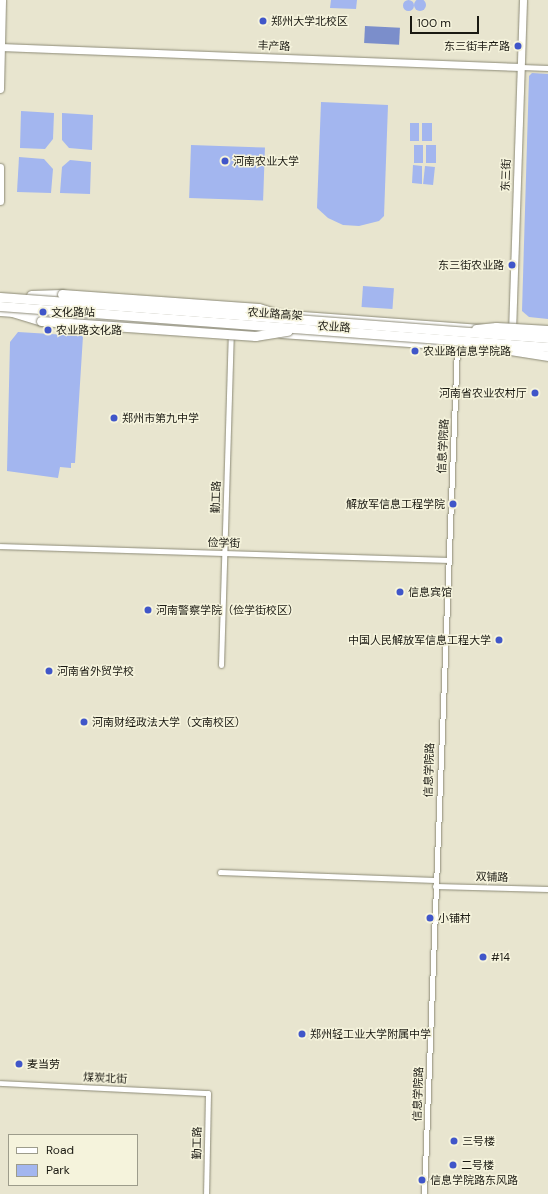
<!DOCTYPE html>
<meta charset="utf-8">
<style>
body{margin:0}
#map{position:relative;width:548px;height:1194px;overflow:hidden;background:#e8e5cf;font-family:"DM Sans","Noto Sans SC",sans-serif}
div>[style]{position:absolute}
.green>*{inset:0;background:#a3b6ef;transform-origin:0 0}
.round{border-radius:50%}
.water>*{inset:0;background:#7b8ecb;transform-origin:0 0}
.roads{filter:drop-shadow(0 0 1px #8c8a76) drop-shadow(0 0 1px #8c8a76)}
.street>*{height:5px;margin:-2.5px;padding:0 2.5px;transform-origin:2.5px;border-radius:2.5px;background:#fff}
.secondary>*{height:7px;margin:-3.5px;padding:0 3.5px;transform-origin:3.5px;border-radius:3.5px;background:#fff}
.highway>*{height:9px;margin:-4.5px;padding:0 4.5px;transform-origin:4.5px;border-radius:4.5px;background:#fff}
.bridges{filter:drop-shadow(0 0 1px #8c8a76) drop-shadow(0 0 1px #8c8a76)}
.highway-bridge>*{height:9px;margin:-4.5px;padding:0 4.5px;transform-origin:4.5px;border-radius:4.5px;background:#fff}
.dots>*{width:11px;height:11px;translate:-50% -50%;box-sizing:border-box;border:2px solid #f5f3dc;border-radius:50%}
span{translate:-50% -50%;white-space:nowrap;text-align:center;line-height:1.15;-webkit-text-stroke:3px #f5f3dc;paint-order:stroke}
.poi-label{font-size:11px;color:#1a1912}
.left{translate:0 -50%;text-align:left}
.right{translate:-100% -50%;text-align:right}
.street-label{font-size:11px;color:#1a1912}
.legend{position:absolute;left:8px;top:1134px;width:130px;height:52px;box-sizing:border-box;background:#f5f3dc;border:1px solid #9d9c8b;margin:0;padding:5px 7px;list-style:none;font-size:12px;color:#1a1912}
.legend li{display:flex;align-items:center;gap:8px;height:20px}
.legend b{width:20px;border:1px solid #9d9c8b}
.scale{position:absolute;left:410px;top:16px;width:69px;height:18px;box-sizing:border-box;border:2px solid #1a1912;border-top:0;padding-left:5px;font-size:12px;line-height:14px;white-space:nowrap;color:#1a1912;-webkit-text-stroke:3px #f5f3dc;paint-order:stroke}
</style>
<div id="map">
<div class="green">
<i class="round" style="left:414px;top:-1px;width:12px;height:12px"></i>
<i class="round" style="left:402.5px;top:-0.5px;width:11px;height:11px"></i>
<i style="clip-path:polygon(331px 0,357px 0,356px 9px,330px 8px)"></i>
<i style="clip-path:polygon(532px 73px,548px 74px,548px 319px,529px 317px,522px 311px,529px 76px)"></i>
<i style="clip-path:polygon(321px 102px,388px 105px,384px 216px,379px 221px,359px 226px,343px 225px,328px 218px,317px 208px)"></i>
<i style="clip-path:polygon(21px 111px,54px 113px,53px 139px,45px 149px,20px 148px)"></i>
<i style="clip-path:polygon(62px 113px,93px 115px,92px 150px,69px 148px,62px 140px)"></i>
<i style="left:410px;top:123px;width:9px;height:18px"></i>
<i style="left:422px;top:123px;width:10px;height:18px"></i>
<i style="left:191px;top:145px;width:74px;height:53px;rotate:2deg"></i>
<i style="left:414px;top:145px;width:9px;height:18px"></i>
<i style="left:426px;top:145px;width:10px;height:18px"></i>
<i style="clip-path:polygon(19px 157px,44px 159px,53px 169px,51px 193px,17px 192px)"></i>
<i style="clip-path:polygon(70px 160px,91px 162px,90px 194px,60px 193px,62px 167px)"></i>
<i style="clip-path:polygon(413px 165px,422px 166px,422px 184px,412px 183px)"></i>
<i style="left:425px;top:166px;width:10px;height:18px;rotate:6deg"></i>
<i style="left:363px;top:286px;width:31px;height:21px;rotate:4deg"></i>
<i style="clip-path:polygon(18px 332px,83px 336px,75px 463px,71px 463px,71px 468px,60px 467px,58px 478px,7px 471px,10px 342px)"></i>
</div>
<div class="water">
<i style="left:365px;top:26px;width:35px;height:17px;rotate:3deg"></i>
</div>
<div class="roads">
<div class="street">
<i style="left:521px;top:67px;width:27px;rotate:2deg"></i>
<i style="left:0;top:546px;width:447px;rotate:1.8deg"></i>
<i style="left:221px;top:665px;width:333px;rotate:-88.3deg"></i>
<i style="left:220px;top:872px;width:215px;rotate:2.1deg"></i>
<i style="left:435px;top:886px;width:113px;rotate:1.5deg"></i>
<i style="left:0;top:1083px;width:208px;rotate:2.8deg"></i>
<i style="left:208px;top:1093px;width:101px;rotate:91.1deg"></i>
<i style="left:424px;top:1194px;width:848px;rotate:-87.77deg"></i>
</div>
<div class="secondary">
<i style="left:0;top:47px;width:521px;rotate:2.2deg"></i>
<i style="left:0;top:89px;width:89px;rotate:-88.7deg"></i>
<i style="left:0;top:167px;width:34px;rotate:90deg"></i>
<i style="left:0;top:312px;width:266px;rotate:4.3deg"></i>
<i style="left:275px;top:313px;width:206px;rotate:4.2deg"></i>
<i style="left:512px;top:332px;width:332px;rotate:-88.1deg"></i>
<i style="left:281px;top:334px;width:214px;rotate:4deg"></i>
</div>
<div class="highway">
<i style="left:31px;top:295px;width:31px;rotate:-2deg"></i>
<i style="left:12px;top:312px;width:30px;rotate:17deg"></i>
</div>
</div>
<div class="bridges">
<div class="highway-bridge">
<i style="left:62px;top:294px;width:197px;rotate:4.1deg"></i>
<i style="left:259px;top:308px;width:19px;rotate:18deg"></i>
<i style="left:0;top:297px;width:550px;rotate:4.28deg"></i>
<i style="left:0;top:306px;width:550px;rotate:4.28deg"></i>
<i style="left:41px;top:321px;width:215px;rotate:4deg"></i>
<i style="left:255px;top:336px;width:33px;rotate:-9deg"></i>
<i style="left:476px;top:329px;width:20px;rotate:-6deg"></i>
<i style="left:496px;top:327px;width:52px;rotate:3.3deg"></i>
<i style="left:490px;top:347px;width:59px;rotate:8.8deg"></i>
</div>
</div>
<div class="dots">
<i style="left:263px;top:21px;background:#4056c9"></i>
<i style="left:518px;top:46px;background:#4056c9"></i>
<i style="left:225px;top:161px;background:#4056c9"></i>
<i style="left:512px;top:265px;background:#4056c9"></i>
<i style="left:43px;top:312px;background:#4056c9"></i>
<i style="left:48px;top:330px;background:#4056c9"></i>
<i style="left:415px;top:351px;background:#4056c9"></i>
<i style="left:535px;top:393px;background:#4056c9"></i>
<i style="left:114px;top:418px;background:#4056c9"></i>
<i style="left:453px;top:504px;background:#4056c9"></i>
<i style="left:400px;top:592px;background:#4056c9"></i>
<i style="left:148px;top:610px;background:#4056c9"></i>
<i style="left:499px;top:640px;background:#4056c9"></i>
<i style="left:49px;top:671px;background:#4056c9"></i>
<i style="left:84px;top:722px;background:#4056c9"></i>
<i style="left:430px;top:918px;background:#4056c9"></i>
<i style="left:483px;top:957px;background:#4056c9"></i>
<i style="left:302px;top:1034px;background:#4056c9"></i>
<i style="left:19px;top:1064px;background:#4056c9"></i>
<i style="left:454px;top:1141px;background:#4056c9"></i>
<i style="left:453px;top:1165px;background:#4056c9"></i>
<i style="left:422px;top:1180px;background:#4056c9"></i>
</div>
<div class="poi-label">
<span class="left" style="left:271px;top:21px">郑州大学北校区</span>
<span class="right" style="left:510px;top:46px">东三街丰产路</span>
<span class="left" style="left:233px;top:161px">河南农业大学</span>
<span class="right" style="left:504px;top:265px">东三街农业路</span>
<span class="left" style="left:51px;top:312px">文化路站</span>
<span class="left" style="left:56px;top:330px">农业路文化路</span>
<span class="left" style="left:423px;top:351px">农业路信息学院路</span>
<span class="right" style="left:527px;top:393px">河南省农业农村厅</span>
<span class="left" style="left:122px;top:418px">郑州市第九中学</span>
<span class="right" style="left:445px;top:504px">解放军信息工程学院</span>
<span class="left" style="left:408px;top:592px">信息宾馆</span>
<span class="left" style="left:156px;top:610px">河南警察学院（俭学街校区）</span>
<span class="right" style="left:491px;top:640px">中国人民解放军信息工程大学</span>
<span class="left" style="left:57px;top:671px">河南省外贸学校</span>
<span class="left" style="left:92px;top:722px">河南财经政法大学（文南校区）</span>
<span class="left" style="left:438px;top:918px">小铺村</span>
<span class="left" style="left:491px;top:957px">#14</span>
<span class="left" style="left:310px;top:1034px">郑州轻工业大学附属中学</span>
<span class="left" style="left:27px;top:1064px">麦当劳</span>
<span class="left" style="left:462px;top:1141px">三号楼</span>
<span class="left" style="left:461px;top:1165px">二号楼</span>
<span class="left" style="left:430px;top:1180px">信息学院路东风路</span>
</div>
<div class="street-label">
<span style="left:274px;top:46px;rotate:2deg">丰产路</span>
<span style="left:506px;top:175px;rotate:-88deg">东三街</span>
<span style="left:275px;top:314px;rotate:4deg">农业路高架</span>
<span style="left:334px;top:327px;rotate:4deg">农业路</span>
<span style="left:443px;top:446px;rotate:-87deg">信息学院路</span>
<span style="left:216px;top:497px;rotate:-88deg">勤工路</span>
<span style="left:224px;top:543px;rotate:2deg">俭学街</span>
<span style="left:429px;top:770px;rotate:-88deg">信息学院路</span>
<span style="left:492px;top:877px;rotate:2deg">双铺路</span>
<span style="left:105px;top:1078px;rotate:3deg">煤炭北街</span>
<span style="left:418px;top:1094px;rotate:-88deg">信息学院路</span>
<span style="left:197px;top:1143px;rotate:-89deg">勤工路</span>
</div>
<ul class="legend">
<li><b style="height:5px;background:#fff"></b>Road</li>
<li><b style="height:11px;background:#a3b6ef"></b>Park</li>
</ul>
<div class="scale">100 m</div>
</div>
